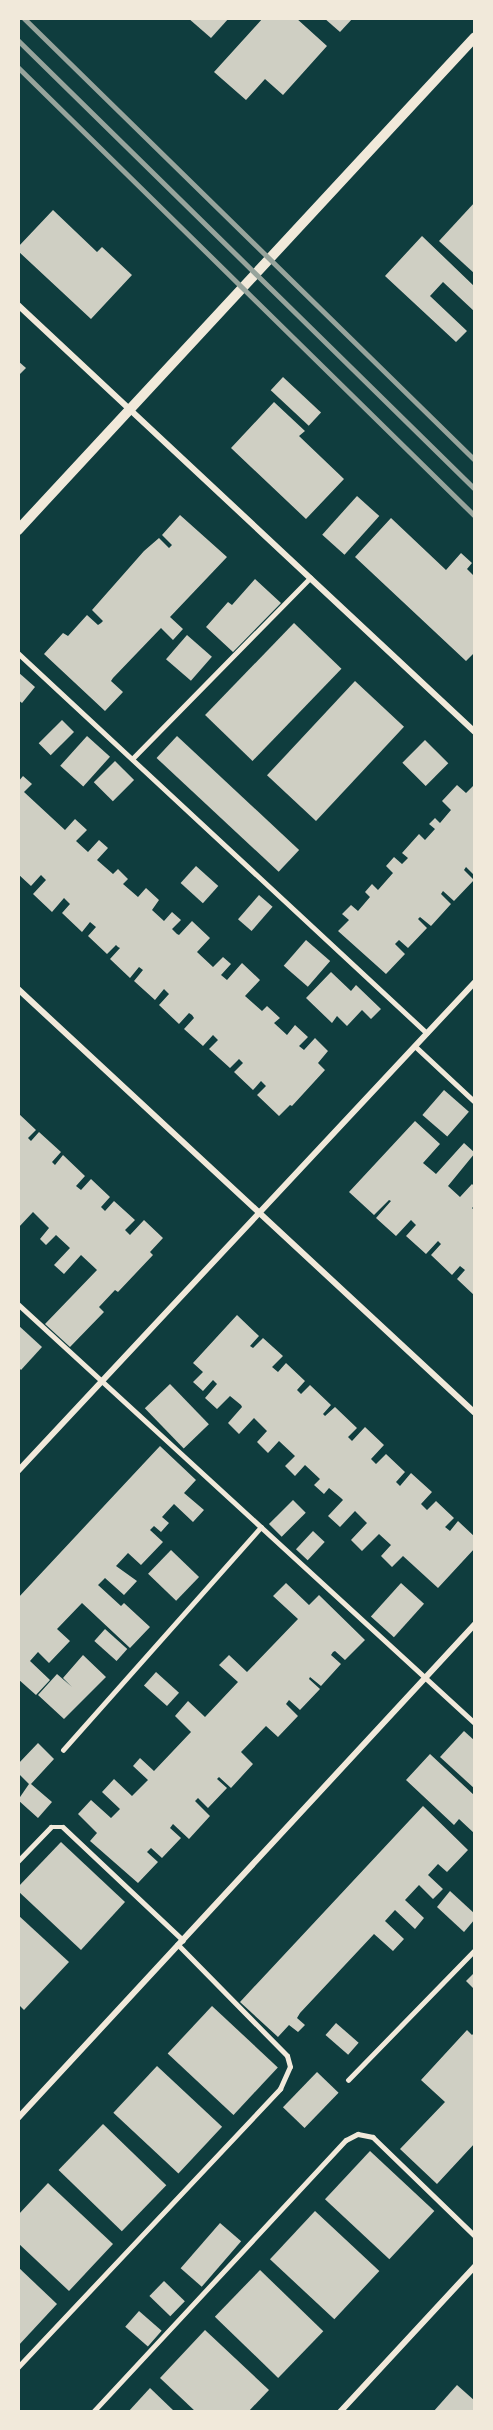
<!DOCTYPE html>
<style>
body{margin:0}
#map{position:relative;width:493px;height:2430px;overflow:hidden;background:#0f3d3e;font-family:"Work Sans",sans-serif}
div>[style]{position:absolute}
.building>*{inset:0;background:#cfcfc3;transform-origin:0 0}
.service>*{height:4.5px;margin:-2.25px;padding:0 2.25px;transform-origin:2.25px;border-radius:2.25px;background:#f1e9da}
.minor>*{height:6px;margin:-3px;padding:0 3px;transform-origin:3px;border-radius:3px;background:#f1e9da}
.tertiary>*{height:10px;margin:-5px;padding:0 5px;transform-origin:5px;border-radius:5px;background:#f1e9da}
.rail>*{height:4.5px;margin:-2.25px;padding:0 2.25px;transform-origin:2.25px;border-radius:2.25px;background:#97a49c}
span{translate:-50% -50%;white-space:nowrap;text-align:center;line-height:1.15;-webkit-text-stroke:4.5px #f1e9da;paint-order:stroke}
.frame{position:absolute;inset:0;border:20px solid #f1e9da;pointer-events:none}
</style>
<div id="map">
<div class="building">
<i style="clip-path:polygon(188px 18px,229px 18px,211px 38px)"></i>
<i style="clip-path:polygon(263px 18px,296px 18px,327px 46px,283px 95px,265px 79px,246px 100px,214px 72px)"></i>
<i style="clip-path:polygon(324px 18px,353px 18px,340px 32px)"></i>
<i style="clip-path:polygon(475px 202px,475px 274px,439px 241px)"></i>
<i style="clip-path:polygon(53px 210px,97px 252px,102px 247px,132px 275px,91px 319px,18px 251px,18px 247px)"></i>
<i style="clip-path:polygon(422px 236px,475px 287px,475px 312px,443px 282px,430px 296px,467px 331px,456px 342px,385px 276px)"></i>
<i style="clip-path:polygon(18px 361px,26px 368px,18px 376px)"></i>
<i style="left:283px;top:377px;width:52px;height:18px;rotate:43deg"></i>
<i style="clip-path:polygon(274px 402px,305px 431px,299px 436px,344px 479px,306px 519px,231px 448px)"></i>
<i style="left:357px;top:496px;width:30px;height:52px;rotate:42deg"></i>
<i style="clip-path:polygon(180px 515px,227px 557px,170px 617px,183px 629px,173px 640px,161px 628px,113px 678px,111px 681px,123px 692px,105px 711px,44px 654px,63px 633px,68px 636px,87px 615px,98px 625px,101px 623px,103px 621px,92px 610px,144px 551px,159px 538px,169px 548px,172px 545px,162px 535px)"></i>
<i style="clip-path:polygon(391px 518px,446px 570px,461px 553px,472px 563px,467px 569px,475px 577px,475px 652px,466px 661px,355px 557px)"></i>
<i style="clip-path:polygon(255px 579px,281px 603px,233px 652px,206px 627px,228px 602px,232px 605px)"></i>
<i style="left:294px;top:623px;width:66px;height:128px;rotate:44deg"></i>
<i style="left:187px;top:635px;width:33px;height:32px;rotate:41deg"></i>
<i style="clip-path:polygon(18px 672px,35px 687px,22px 703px,18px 700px)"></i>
<i style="left:355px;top:681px;width:67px;height:129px;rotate:43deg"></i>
<i style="left:62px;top:720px;width:17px;height:33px;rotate:45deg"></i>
<i style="left:87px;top:736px;width:31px;height:40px;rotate:42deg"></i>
<i style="left:177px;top:736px;width:167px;height:30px;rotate:43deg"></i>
<i style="left:425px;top:740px;width:33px;height:32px;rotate:45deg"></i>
<i style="left:115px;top:761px;width:27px;height:30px;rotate:45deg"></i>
<i style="clip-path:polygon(23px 776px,32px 784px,24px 792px,65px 830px,75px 819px,87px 830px,76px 841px,88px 852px,99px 840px,108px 848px,97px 860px,113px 874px,118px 869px,128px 879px,123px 884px,138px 897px,146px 888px,159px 900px,152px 910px,164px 921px,172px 912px,181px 920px,172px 929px,177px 934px,179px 935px,192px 921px,210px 938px,197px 952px,213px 967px,223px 957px,231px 964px,221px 975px,227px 980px,242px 963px,260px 980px,245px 996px,262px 1011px,267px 1006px,280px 1018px,274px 1023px,287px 1035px,295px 1025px,308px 1037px,299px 1046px,304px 1050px,315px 1038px,328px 1051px,318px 1063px,325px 1070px,292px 1106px,290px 1105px,279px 1116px,257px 1095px,266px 1086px,261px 1081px,253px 1090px,234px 1072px,243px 1063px,239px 1059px,230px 1068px,209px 1049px,218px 1040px,213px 1035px,203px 1046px,184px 1029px,194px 1018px,192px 1015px,189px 1013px,179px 1024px,159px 1005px,169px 994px,164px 989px,155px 1000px,134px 981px,143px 970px,139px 967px,130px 978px,110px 959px,120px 948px,118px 947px,116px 945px,107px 954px,88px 936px,96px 927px,90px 922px,82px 932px,62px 913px,70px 904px,64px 898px,52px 912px,33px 894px,46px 880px,41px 875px,31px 886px,18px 874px,18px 782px)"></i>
<i style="clip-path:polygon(457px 785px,466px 793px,473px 786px,475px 788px,475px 876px,466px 867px,464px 870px,474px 880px,454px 901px,443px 891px,441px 894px,451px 904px,431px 926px,420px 917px,418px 919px,427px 928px,408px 948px,399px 940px,395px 944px,405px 954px,386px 974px,338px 931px,349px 920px,342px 914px,351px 905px,358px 911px,370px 897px,365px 892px,372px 884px,378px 890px,393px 873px,386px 866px,394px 857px,402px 864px,408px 858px,402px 853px,419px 834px,425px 840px,435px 829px,429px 824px,435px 818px,440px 823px,451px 810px,442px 801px)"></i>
<i style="left:196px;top:866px;width:30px;height:23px;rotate:42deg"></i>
<i style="left:259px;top:895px;width:18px;height:32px;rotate:41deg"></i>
<i style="left:306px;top:940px;width:32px;height:34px;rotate:41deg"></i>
<i style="clip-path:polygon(331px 972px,351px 991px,356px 985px,381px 1009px,371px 1019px,362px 1010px,347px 1026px,337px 1016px,332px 1023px,306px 998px)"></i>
<i style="left:444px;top:1090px;width:33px;height:33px;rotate:41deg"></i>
<i style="clip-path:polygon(18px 1113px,36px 1130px,28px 1138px,31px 1141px,39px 1132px,61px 1152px,52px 1162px,55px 1165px,63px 1155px,85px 1176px,76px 1186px,81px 1190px,91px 1179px,110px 1197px,101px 1207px,105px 1211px,114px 1201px,135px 1220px,125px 1230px,130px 1235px,144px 1220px,163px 1238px,150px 1252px,153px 1255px,118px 1292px,115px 1290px,99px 1307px,104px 1312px,70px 1347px,45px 1324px,97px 1270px,81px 1255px,64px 1274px,54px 1265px,70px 1248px,56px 1235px,46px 1245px,40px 1239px,49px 1228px,33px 1212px,18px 1228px)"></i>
<i style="clip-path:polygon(415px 1121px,440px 1144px,423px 1163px,436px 1174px,464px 1143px,475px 1153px,448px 1186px,460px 1197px,472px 1184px,475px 1187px,475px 1205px,472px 1208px,475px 1211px,475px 1296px,457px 1279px,465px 1270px,460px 1266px,452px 1275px,431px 1255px,441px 1244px,438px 1241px,426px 1254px,406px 1236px,416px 1225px,411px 1220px,396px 1236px,376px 1218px,391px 1201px,389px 1200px,374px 1215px,349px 1192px)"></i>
<i style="clip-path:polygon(237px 1315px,259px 1336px,250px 1346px,253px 1348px,263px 1338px,283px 1356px,272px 1367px,278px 1372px,286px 1363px,305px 1381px,297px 1390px,301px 1394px,310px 1385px,331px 1405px,323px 1414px,325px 1416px,335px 1407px,357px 1428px,348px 1437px,352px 1441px,365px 1427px,384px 1445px,371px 1459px,376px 1464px,386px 1454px,405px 1472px,396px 1482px,400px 1486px,411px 1473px,432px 1492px,421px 1504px,427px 1510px,436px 1501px,454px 1518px,445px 1527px,450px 1531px,458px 1521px,475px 1537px,475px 1548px,438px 1588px,403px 1556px,392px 1567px,381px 1556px,391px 1545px,379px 1534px,362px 1551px,351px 1540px,367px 1523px,355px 1511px,340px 1527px,328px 1516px,343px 1500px,341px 1498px,329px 1488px,324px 1494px,314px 1485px,320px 1479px,305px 1465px,295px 1476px,285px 1466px,295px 1456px,279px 1441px,268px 1453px,257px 1442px,267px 1431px,254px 1418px,239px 1434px,228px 1423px,242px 1407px,241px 1405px,230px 1396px,217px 1409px,205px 1398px,217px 1384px,213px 1380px,203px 1391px,193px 1382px,203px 1372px,193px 1363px)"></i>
<i style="clip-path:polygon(18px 1325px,42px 1347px,21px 1370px,18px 1367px)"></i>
<i style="left:170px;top:1384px;width:56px;height:35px;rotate:46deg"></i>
<i style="clip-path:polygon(160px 1446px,196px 1480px,184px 1493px,204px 1510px,193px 1522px,174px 1504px,162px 1517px,169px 1523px,161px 1532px,154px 1526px,150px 1530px,163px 1542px,141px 1565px,128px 1553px,116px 1566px,137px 1581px,124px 1595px,105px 1578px,98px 1585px,121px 1606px,124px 1603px,150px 1627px,130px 1648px,82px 1603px,57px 1629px,70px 1641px,49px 1663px,38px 1652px,30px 1661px,50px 1680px,36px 1695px,18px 1679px,18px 1598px)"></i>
<i style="left:293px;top:1500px;width:18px;height:34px;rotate:45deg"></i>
<i style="left:313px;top:1531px;width:16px;height:25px;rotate:43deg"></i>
<i style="left:171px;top:1550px;width:39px;height:33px;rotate:44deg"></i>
<i style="clip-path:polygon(286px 1583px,309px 1605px,319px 1595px,365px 1640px,345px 1660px,335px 1651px,333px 1652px,331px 1655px,341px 1664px,321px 1686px,310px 1677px,309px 1679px,320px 1689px,300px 1710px,289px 1700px,286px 1704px,298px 1716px,278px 1737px,266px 1726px,241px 1752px,253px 1764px,231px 1788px,219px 1777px,217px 1779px,227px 1788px,208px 1808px,198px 1798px,195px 1801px,210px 1816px,189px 1839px,173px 1824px,170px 1828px,181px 1838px,162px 1858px,151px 1848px,147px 1852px,158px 1862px,138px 1883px,90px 1841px,97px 1833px,78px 1814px,91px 1800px,111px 1818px,120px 1809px,102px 1792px,114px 1779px,132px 1796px,148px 1780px,133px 1766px,140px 1758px,154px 1771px,191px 1732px,175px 1716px,188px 1701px,205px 1717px,238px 1682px,219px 1665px,229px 1655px,247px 1672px,298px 1619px,273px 1596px)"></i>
<i style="left:401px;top:1583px;width:31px;height:45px;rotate:42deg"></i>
<i style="left:105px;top:1629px;width:30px;height:16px;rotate:42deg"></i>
<i style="clip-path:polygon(83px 1655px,106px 1677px,64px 1719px,38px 1695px,57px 1674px,72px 1687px,63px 1678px)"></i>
<i style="left:156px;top:1672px;width:31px;height:18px;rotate:42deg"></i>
<i style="clip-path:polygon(464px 1731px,475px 1741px,475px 1789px,440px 1757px)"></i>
<i style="clip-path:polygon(38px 1743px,54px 1759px,31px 1784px,52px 1802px,38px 1818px,18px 1800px,29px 1784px,18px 1773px,18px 1764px)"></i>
<i style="clip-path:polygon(430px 1754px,475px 1796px,475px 1834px,459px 1819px,454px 1825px,406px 1780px)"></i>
<i style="clip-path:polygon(423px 1806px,468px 1850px,447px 1872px,438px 1864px,428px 1875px,443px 1889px,433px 1899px,419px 1885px,405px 1900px,424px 1918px,415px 1929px,395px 1910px,385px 1921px,404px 1939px,393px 1951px,374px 1934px,300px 2013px,297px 2018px,305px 2025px,298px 2032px,289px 2025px,278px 2037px,240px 2002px)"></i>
<i style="clip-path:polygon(61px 1842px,125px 1902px,81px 1950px,18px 1891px,18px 1887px)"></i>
<i style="clip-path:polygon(450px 1891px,475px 1914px,475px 1919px,464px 1932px,437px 1907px)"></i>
<i style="clip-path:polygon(18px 1915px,69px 1962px,24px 2010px,18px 2004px)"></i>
<i style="clip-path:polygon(475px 1972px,475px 1990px,466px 1981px)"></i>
<i style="left:212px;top:2006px;width:90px;height:65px;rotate:43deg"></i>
<i style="left:336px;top:2023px;width:30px;height:16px;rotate:41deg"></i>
<i style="clip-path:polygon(467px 2030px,472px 2035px,475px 2032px,475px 2143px,437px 2184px,400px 2149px,445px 2102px,421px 2080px)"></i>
<i style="left:157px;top:2066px;width:89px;height:64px;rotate:43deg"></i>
<i style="left:317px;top:2072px;width:30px;height:49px;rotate:44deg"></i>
<i style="left:103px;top:2124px;width:88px;height:64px;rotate:44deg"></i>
<i style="left:370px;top:2151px;width:88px;height:66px;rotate:43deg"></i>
<i style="clip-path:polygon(48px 2183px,113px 2244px,69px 2291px,18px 2243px,18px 2215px)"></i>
<i style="left:315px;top:2211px;width:88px;height:66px;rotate:43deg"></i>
<i style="left:220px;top:2223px;width:28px;height:60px;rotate:41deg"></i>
<i style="clip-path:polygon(18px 2267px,57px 2304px,18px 2346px)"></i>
<i style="left:260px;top:2270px;width:88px;height:65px;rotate:44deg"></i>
<i style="left:164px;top:2281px;width:29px;height:21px;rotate:44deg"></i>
<i style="left:139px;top:2311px;width:30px;height:21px;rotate:41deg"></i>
<i style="clip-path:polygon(205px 2330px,269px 2390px,248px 2412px,196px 2412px,160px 2378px)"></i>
<i style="clip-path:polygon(457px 2385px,475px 2401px,475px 2412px,433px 2412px)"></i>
<i style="clip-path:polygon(150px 2388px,175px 2412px,128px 2412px)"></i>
</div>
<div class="service">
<i style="left:18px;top:653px;width:558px;rotate:42.9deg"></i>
<i style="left:132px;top:759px;width:254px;rotate:-45.5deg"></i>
<i style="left:415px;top:1046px;width:82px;rotate:43deg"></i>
<i style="left:18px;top:1304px;width:620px;rotate:42.52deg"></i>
<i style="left:63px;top:1750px;width:298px;rotate:-48.4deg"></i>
<i style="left:18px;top:1861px;width:47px;rotate:-45.9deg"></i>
<i style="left:51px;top:1827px;width:12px"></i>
<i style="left:63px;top:1827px;width:165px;rotate:43.3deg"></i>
<i style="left:348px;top:2080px;width:182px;rotate:-45.7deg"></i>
<i style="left:18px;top:2367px;width:382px;rotate:-46.7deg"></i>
<i style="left:280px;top:2089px;width:24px;rotate:-66deg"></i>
<i style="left:290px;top:2067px;width:11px;rotate:-105deg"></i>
<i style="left:287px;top:2056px;width:156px;rotate:-134.5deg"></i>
<i style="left:93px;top:2412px;width:371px;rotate:-47.1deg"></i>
<i style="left:346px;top:2140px;width:13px;rotate:-27deg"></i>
<i style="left:358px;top:2134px;width:15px;rotate:11deg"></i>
<i style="left:373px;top:2137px;width:142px;rotate:44.1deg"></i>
</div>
<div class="minor">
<i style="left:18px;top:305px;width:625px;rotate:43.06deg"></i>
<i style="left:18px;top:989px;width:623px;rotate:42.85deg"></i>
<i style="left:18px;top:1471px;width:669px;rotate:-46.94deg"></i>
<i style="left:18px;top:2118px;width:673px;rotate:-47.23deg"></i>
<i style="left:340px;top:2412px;width:199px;rotate:-47.2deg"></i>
</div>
<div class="tertiary">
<i style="left:18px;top:530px;width:672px;rotate:-47.17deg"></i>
</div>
<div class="rail">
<i style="left:24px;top:18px;width:631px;rotate:44.42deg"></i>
<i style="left:18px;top:40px;width:641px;rotate:44.49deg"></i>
<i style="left:18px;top:67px;width:641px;rotate:44.49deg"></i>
</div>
<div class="frame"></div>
</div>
